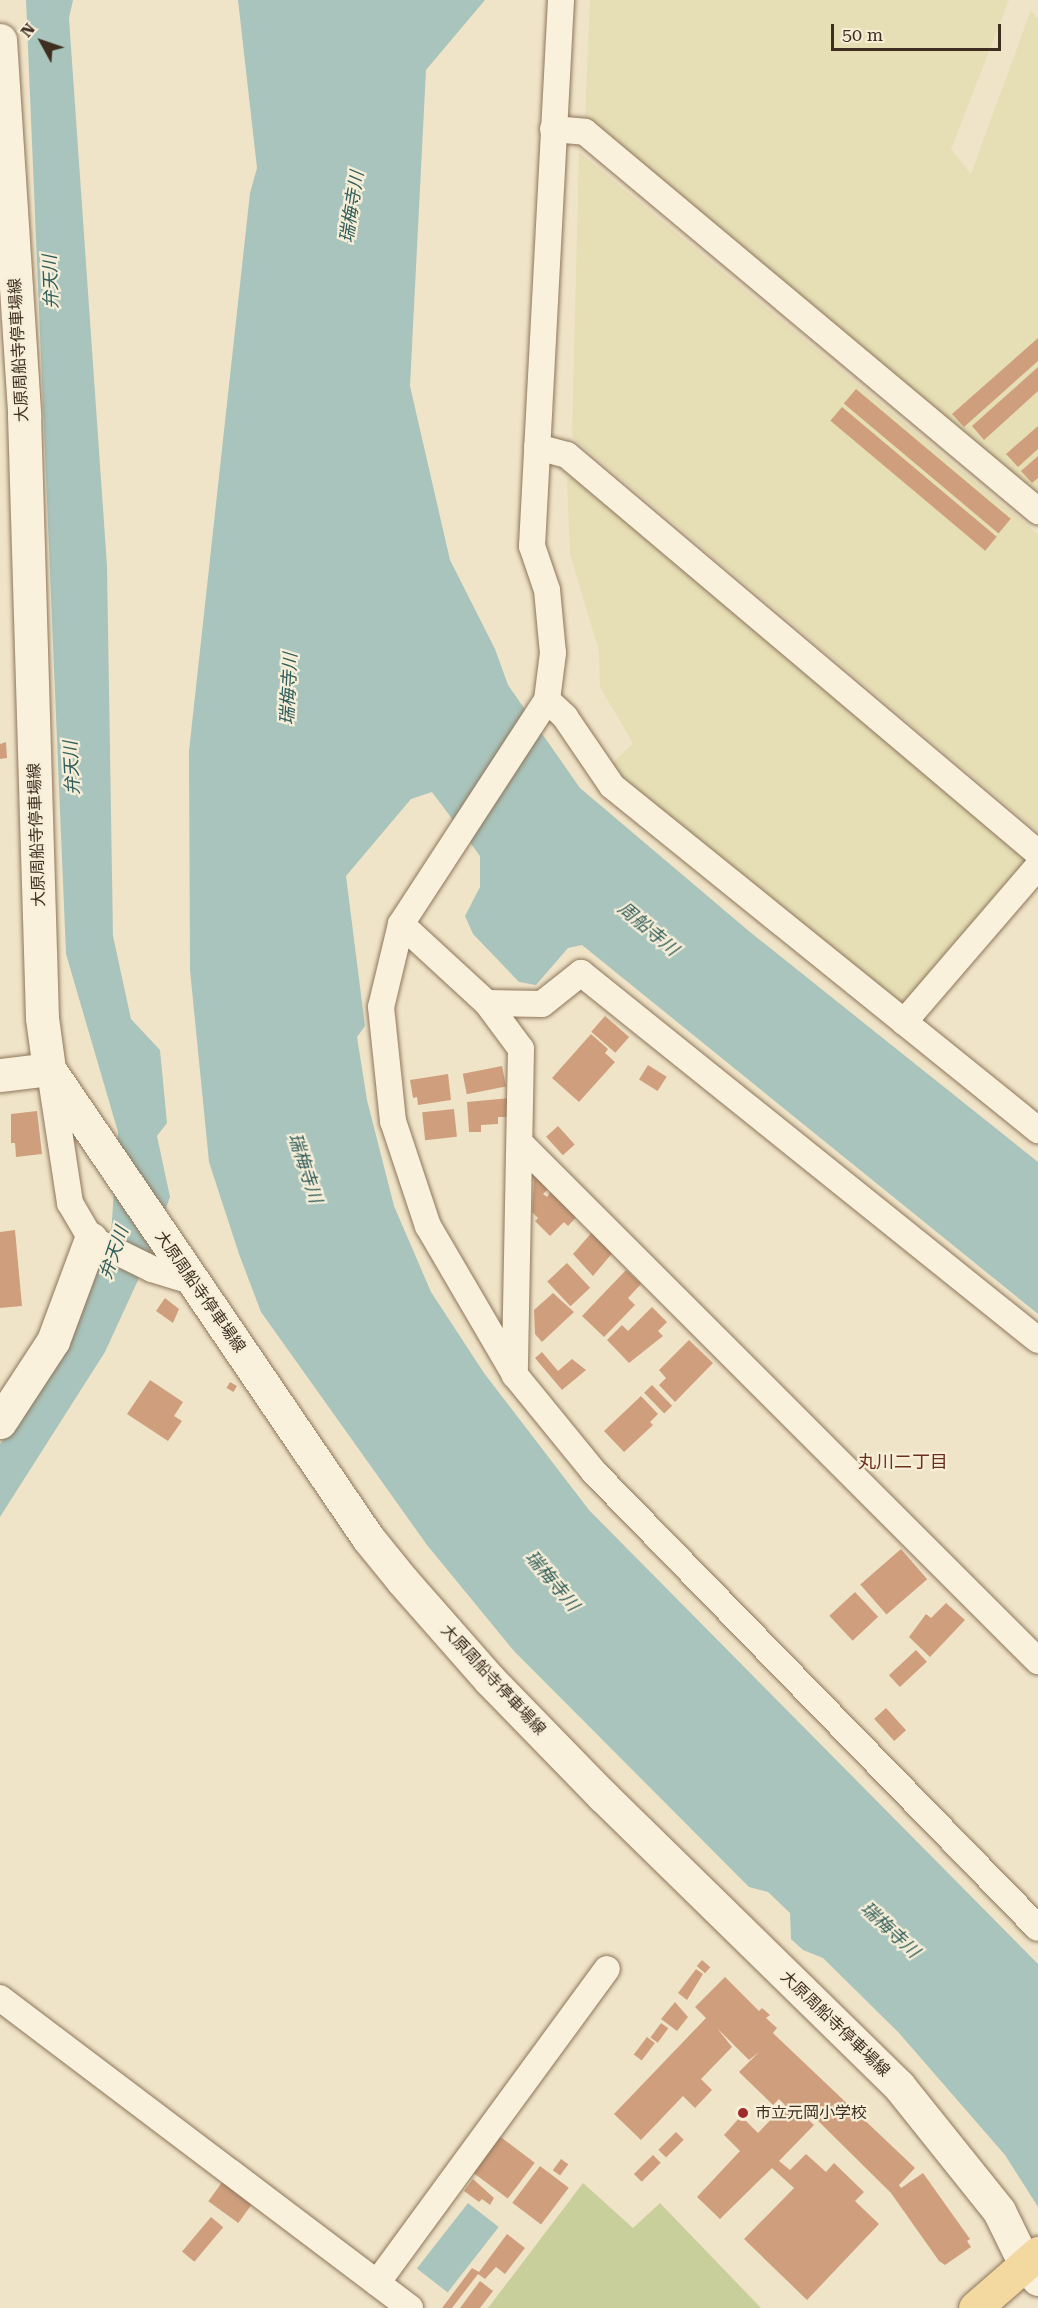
<!DOCTYPE html>
<meta charset="utf-8">
<style>
body{margin:0}
#map{position:relative;width:1038px;height:2308px;overflow:hidden;background:#f0e4c8;font-family:"Roboto Serif","Noto Sans JP",serif}
div>[style]{position:absolute}
.farmland>*{inset:0;background:#e6deb5}
.green>*{inset:0;background:#c9cf9b}
.water>*{inset:0;background:#a9c4bc;transform-origin:0 0}
.building>*{inset:0;background:#cf9f7d;transform-origin:0 0}
.roads{filter:drop-shadow(0 0 2px #8d765c) drop-shadow(0 0 2px #8d765c)}
.minor>*{height:26px;margin:-13px;padding:0 13px;transform-origin:13px;border-radius:13px;background:#faf1dc}
.tertiary>*{height:33px;margin:-16.5px;padding:0 16.5px;transform-origin:16.5px;border-radius:16.5px;background:#faf1dc}
.secondary>*{height:33px;margin:-16.5px;padding:0 16.5px;transform-origin:16.5px;border-radius:16.5px;background:#faf1dc}
.primary>*{height:33px;margin:-16.5px;padding:0 16.5px;transform-origin:16.5px;border-radius:16.5px;background:#f3d9a0}
.dots>*{width:16px;height:16px;translate:-50% -50%;box-sizing:border-box;border:3px solid #f7eed8;border-radius:50%}
span{translate:-50% -50%;white-space:nowrap;text-align:center;line-height:1.15;-webkit-text-stroke:4.5px #f7eed8;paint-order:stroke}
.street-label{font-size:16px;color:#3d2e20}
.poi-label{font-size:16px;color:#3d2e20}
.left{translate:0 -50%;text-align:left}
.water-label{font-size:18px;color:#2f5d5a;font-style:italic}
.neighbourhood-label{font-size:18px;color:#6b2e1e}
.north{position:absolute;left:12px;top:12px;width:60px;height:60px;-webkit-text-stroke:4px #f7eed8;paint-order:stroke;rotate:310deg;font-size:16px;font-weight:700;line-height:24px;text-align:center;color:#3d2e20}
.north::after{content:'';display:block;margin:auto;width:21px;height:27px;background:#3d2e20;clip-path:polygon(50% 0,100% 100%,50% 72%,0 100%)}
.scale{position:absolute;left:831px;top:24px;width:170px;height:27px;box-sizing:border-box;border:3px solid #3d2e20;border-top:0;padding-left:8px;font-size:18px;line-height:21px;white-space:nowrap;color:#3d2e20;-webkit-text-stroke:4px #f7eed8;paint-order:stroke}
</style>
<div id="map">
<div class="farmland">
<i style="clip-path:polygon(590px 0,1009px 0,951px 149px,971px 174px,1031px 10px,1038px 18px,1038px 494px,585px 120px)"></i>
<i style="clip-path:polygon(579px 152px,1038px 534px,1038px 832px,572px 437px)"></i>
<i style="clip-path:polygon(572px 476px,1028px 858px,903px 1004px,897px 1003px,620px 779px,612px 764px,633px 743px,600px 687px,599px 651px,570px 554px,567px 479px)"></i>
</div>
<div class="green">
<i style="clip-path:polygon(583px 2183px,633px 2228px,660px 2203px,761px 2308px,488px 2308px)"></i>
</div>
<div class="water">
<i style="clip-path:polygon(26px 0,73px 0,69px 18px,107px 566px,113px 936px,131px 1019px,160px 1050px,167px 1123px,157px 1136px,170px 1197px,150px 1254px,105px 1352px,0 1517px,0 1444px,68px 1339px,111px 1234px,118px 1132px,66px 954px)"></i>
<i style="clip-path:polygon(238px 0,485px 0,426px 70px,410px 386px,450px 560px,495px 649px,508px 685px,580px 788px,750px 932px,1038px 1162px,1038px 1314px,582px 945px,568px 948px,536px 985px,519px 982px,473px 934px,465px 916px,480px 887px,480px 856px,432px 792px,411px 799px,346px 876px,365px 1026px,357px 1037px,367px 1100px,394px 1206px,431px 1292px,484px 1373px,589px 1510px,1038px 1964px,1038px 2207px,1005px 2155px,899px 2033px,823px 1958px,803px 1950px,791px 1939px,790px 1913px,768px 1892px,749px 1887px,514px 1651px,427px 1545px,261px 1312px,239px 1254px,209px 1162px,190px 970px,189px 751px,250px 193px,257px 168px)"></i>
<i style="left:468px;top:2203px;width:39px;height:83px;rotate:38deg"></i>
</div>
<div class="building">
<i style="clip-path:polygon(1038px 338px,1038px 361px,964px 427px,952px 414px)"></i>
<i style="clip-path:polygon(1038px 367px,1038px 391px,984px 440px,972px 426px)"></i>
<i style="left:856px;top:389px;width:202px;height:19px;rotate:40deg"></i>
<i style="left:842px;top:407px;width:202px;height:18px;rotate:40deg"></i>
<i style="clip-path:polygon(1038px 426px,1038px 449px,1018px 467px,1006px 454px)"></i>
<i style="clip-path:polygon(1038px 456px,1038px 478px,1032px 483px,1021px 471px)"></i>
<i style="clip-path:polygon(6px 742px,7px 758px,0 759px,0 744px)"></i>
<i style="left:605px;top:1016px;width:32px;height:21px;rotate:41deg"></i>
<i style="clip-path:polygon(591px 1034px,608px 1049px,605px 1053px,615px 1062px,579px 1102px,552px 1078px)"></i>
<i style="left:648px;top:1065px;width:22px;height:17px;rotate:32deg"></i>
<i style="left:502px;top:1066px;width:21px;height:40px;rotate:79deg"></i>
<i style="clip-path:polygon(448px 1074px,451px 1100px,418px 1105px,417px 1097px,413px 1098px,410px 1080px)"></i>
<i style="clip-path:polygon(511px 1098px,510px 1117px,498px 1117px,498px 1124px,481px 1125px,481px 1132px,469px 1132px,467px 1102px)"></i>
<i style="left:454px;top:1109px;width:28px;height:32px;rotate:84deg"></i>
<i style="clip-path:polygon(37px 1111px,42px 1154px,16px 1157px,15px 1143px,11px 1143px,11px 1114px)"></i>
<i style="left:558px;top:1126px;width:25px;height:16px;rotate:48deg"></i>
<i style="clip-path:polygon(535px 1168px,551px 1186px,543px 1194px,547px 1197px,552px 1190px,579px 1214px,568px 1226px,564px 1222px,550px 1236px,535px 1221px,538px 1218px,532px 1212px)"></i>
<i style="clip-path:polygon(15px 1230px,22px 1306px,0 1308px,0 1232px)"></i>
<i style="clip-path:polygon(594px 1230px,614px 1251px,593px 1276px,573px 1254px)"></i>
<i style="left:567px;top:1263px;width:34px;height:27px;rotate:47deg"></i>
<i style="clip-path:polygon(626px 1270px,641px 1284px,628px 1298px,635px 1305px,604px 1337px,582px 1316px)"></i>
<i style="clip-path:polygon(553px 1293px,574px 1312px,542px 1342px,535px 1334px,534px 1310px)"></i>
<i style="clip-path:polygon(165px 1298px,179px 1309px,173px 1323px,156px 1311px)"></i>
<i style="clip-path:polygon(652px 1307px,667px 1322px,658px 1331px,663px 1336px,629px 1363px,607px 1340px,622px 1325px,628px 1331px)"></i>
<i style="clip-path:polygon(689px 1340px,713px 1363px,675px 1402px,659px 1385px,666px 1378px,659px 1370px)"></i>
<i style="clip-path:polygon(542px 1352px,558px 1371px,572px 1359px,586px 1370px,562px 1390px,535px 1358px)"></i>
<i style="clip-path:polygon(150px 1380px,183px 1402px,174px 1416px,182px 1421px,168px 1441px,127px 1414px)"></i>
<i style="left:230px;top:1382px;width:8px;height:7px;rotate:30deg"></i>
<i style="left:652px;top:1385px;width:29px;height:11px;rotate:46deg"></i>
<i style="clip-path:polygon(641px 1396px,658px 1414px,650px 1422px,653px 1425px,624px 1452px,604px 1431px)"></i>
<i style="left:901px;top:1549px;width:40px;height:54px;rotate:49deg"></i>
<i style="left:855px;top:1592px;width:34px;height:35px;rotate:47deg"></i>
<i style="clip-path:polygon(946px 1603px,965px 1620px,930px 1657px,909px 1637px,926px 1614px,931px 1618px)"></i>
<i style="left:916px;top:1650px;width:16px;height:37px;rotate:47deg"></i>
<i style="left:886px;top:1708px;width:30px;height:16px;rotate:48deg"></i>
<i style="left:702px;top:1960px;width:11px;height:8px;rotate:41deg"></i>
<i style="clip-path:polygon(696px 1969px,703px 1974px,687px 2000px,678px 1993px)"></i>
<i style="clip-path:polygon(725px 1977px,759px 2011px,762px 2008px,770px 2015px,766px 2018px,777px 2028px,773px 2033px,775px 2035px,915px 2168px,899px 2185px,901px 2188px,923px 2173px,970px 2239px,967px 2241px,971px 2247px,945px 2265px,939px 2261px,891px 2193px,801px 2104px,797px 2109px,814px 2125px,779px 2161px,790px 2170px,806px 2154px,826px 2172px,834px 2163px,864px 2192px,855px 2201px,879px 2224px,807px 2300px,744px 2239px,794px 2188px,772px 2168px,720px 2219px,697px 2197px,740px 2151px,724px 2135px,741px 2116px,758px 2133px,785px 2105px,779px 2099px,773px 2105px,739px 2072px,759px 2052px,749px 2060px,717px 2028px,732px 2047px,701px 2079px,712px 2090px,695px 2108px,683px 2096px,641px 2140px,614px 2114px,706px 2018px,695px 2007px)"></i>
<i style="clip-path:polygon(675px 2002px,688px 2017px,677px 2031px,661px 2019px)"></i>
<i style="left:661px;top:2023px;width:9px;height:18px;rotate:36deg"></i>
<i style="left:647px;top:2037px;width:10px;height:22px;rotate:37deg"></i>
<i style="left:676px;top:2132px;width:11px;height:25px;rotate:45deg"></i>
<i style="left:498px;top:2135px;width:46px;height:45px;rotate:37deg"></i>
<i style="left:653px;top:2155px;width:11px;height:27px;rotate:45deg"></i>
<i style="left:561px;top:2159px;width:9px;height:14px;rotate:36deg"></i>
<i style="left:540px;top:2166px;width:36px;height:46px;rotate:37deg"></i>
<i style="clip-path:polygon(473px 2179px,494px 2198px,490px 2205px,482px 2199px,479px 2202px,464px 2191px)"></i>
<i style="left:223px;top:2181px;width:37px;height:25px;rotate:36deg"></i>
<i style="left:211px;top:2217px;width:16px;height:45px;rotate:40deg"></i>
<i style="clip-path:polygon(507px 2234px,525px 2248px,505px 2274px,496px 2267px,485px 2279px,478px 2274px,452px 2308px,442px 2308px,472px 2268px,479px 2272px)"></i>
<i style="clip-path:polygon(480px 2281px,493px 2291px,480px 2308px,460px 2308px)"></i>
</div>
<div class="roads">
<div class="minor">
<i style="left:561px;top:0;width:547px;rotate:93.04deg"></i>
<i style="left:532px;top:546px;width:46px;rotate:71.2deg"></i>
<i style="left:547px;top:590px;width:63px;rotate:84.6deg"></i>
<i style="left:553px;top:653px;width:47px;rotate:97.3deg"></i>
<i style="left:547px;top:700px;width:267px;rotate:123.1deg"></i>
<i style="left:401px;top:924px;width:85px;rotate:103.5deg"></i>
<i style="left:381px;top:1007px;width:115px;rotate:84deg"></i>
<i style="left:393px;top:1121px;width:111px;rotate:71.6deg"></i>
<i style="left:428px;top:1226px;width:173px;rotate:59.7deg"></i>
<i style="left:515px;top:1375px;width:125px;rotate:50.8deg"></i>
<i style="left:594px;top:1472px;width:636px;rotate:45.76deg"></i>
<i style="left:553px;top:129px;width:32px;rotate:5deg"></i>
<i style="left:585px;top:132px;width:591px;rotate:39.92deg"></i>
<i style="left:537px;top:447px;width:31px;rotate:15deg"></i>
<i style="left:567px;top:455px;width:617px;rotate:40.2deg"></i>
<i style="left:547px;top:700px;width:25px;rotate:43deg"></i>
<i style="left:565px;top:717px;width:83px;rotate:55.7deg"></i>
<i style="left:612px;top:786px;width:548px;rotate:38.92deg"></i>
<i style="left:401px;top:924px;width:117px;rotate:42.6deg"></i>
<i style="left:487px;top:1003px;width:57px;rotate:53.5deg"></i>
<i style="left:521px;top:1049px;width:326px;rotate:91.1deg"></i>
<i style="left:487px;top:1003px;width:55px;rotate:1deg"></i>
<i style="left:542px;top:1004px;width:50px;rotate:-38.5deg"></i>
<i style="left:581px;top:973px;width:586px;rotate:38.77deg"></i>
<i style="left:904px;top:1022px;width:206px;rotate:-49.3deg"></i>
<i style="left:50px;top:1072px;width:133px;rotate:81.3deg"></i>
<i style="left:70px;top:1203px;width:42px;rotate:59.7deg"></i>
<i style="left:91px;top:1239px;width:68px;rotate:26.2deg"></i>
<i style="left:152px;top:1269px;width:41px;rotate:17.1deg"></i>
<i style="left:520px;top:1143px;width:733px;rotate:45deg"></i>
<i style="left:0;top:1998px;width:514px;rotate:37.09deg"></i>
<i style="left:377px;top:2283px;width:389px;rotate:-53.8deg"></i>
</div>
<div class="tertiary">
<i style="left:0;top:1075px;width:49px;rotate:-7deg"></i>
<i style="left:0;top:1422px;width:97px;rotate:-56.8deg"></i>
<i style="left:53px;top:1341px;width:109px;rotate:-69.6deg"></i>
</div>
<div class="secondary">
<i style="left:0;top:40px;width:376px;rotate:86.3deg"></i>
<i style="left:24px;top:415px;width:603px;rotate:88.29deg"></i>
<i style="left:42px;top:1018px;width:51px;rotate:82.2deg"></i>
<i style="left:49px;top:1069px;width:567px;rotate:55.78deg"></i>
<i style="left:368px;top:1538px;width:54px;rotate:51deg"></i>
<i style="left:402px;top:1580px;width:133px;rotate:48.7deg"></i>
<i style="left:490px;top:1680px;width:162px;rotate:45.8deg"></i>
<i style="left:603px;top:1796px;width:414px;rotate:44.4deg"></i>
<i style="left:899px;top:2086px;width:160px;rotate:51.3deg"></i>
<i style="left:999px;top:2211px;width:59px;rotate:63.9deg"></i>
<i style="left:1025px;top:2264px;width:20px;rotate:49deg"></i>
</div>
<div class="primary">
<i style="left:975px;top:2308px;width:84px;rotate:-41.1deg"></i>
</div>
</div>
<div class="dots">
<i style="left:743px;top:2113px;background:#9e2a2b"></i>
</div>
<div class="street-label">
<span style="left:19px;top:350px;rotate:-93deg">大原周船寺停車場線</span>
<span style="left:37px;top:835px;rotate:-92deg">大原周船寺停車場線</span>
<span style="left:200px;top:1292px;rotate:55deg">大原周船寺停車場線</span>
<span style="left:493px;top:1680px;rotate:47deg">大原周船寺停車場線</span>
<span style="left:835px;top:2024px;rotate:44deg">大原周船寺停車場線</span>
</div>
<div class="poi-label">
<span class="left" style="left:755px;top:2113px">市立元岡小学校</span>
</div>
<div class="water-label">
<span style="left:352px;top:207px;rotate:-81deg">瑞梅寺川</span>
<span style="left:51px;top:282px;rotate:-92deg">弁天川</span>
<span style="left:289px;top:689px;rotate:-87deg">瑞梅寺川</span>
<span style="left:72px;top:768px;rotate:-93deg">弁天川</span>
<span style="left:648px;top:929px;rotate:40deg">周船寺川</span>
<span style="left:305px;top:1168px;rotate:72deg">瑞梅寺川</span>
<span style="left:114px;top:1253px;rotate:-71deg">弁天川</span>
<span style="left:552px;top:1581px;rotate:50deg">瑞梅寺川</span>
<span style="left:890px;top:1930px;rotate:43deg">瑞梅寺川</span>
</div>
<div class="neighbourhood-label">
<span style="left:903px;top:1462px">丸川二丁目</span>
</div>
<div class="north">N</div>
<div class="scale">50 m</div>
</div>
